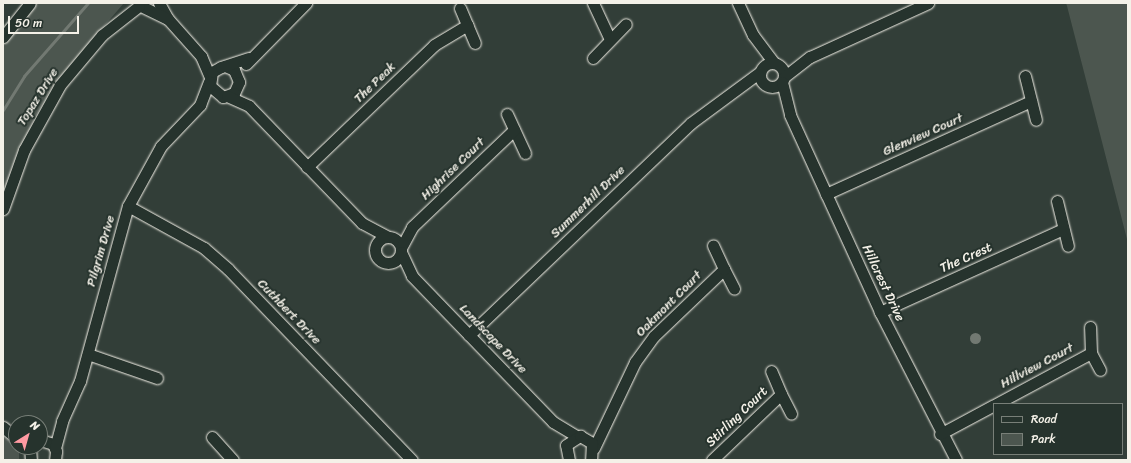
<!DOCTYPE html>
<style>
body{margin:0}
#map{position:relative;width:1131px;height:463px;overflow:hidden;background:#323e38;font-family:Sriracha,sans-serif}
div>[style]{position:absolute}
.green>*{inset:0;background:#4c564f}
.water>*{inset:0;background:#727972}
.round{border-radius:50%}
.stream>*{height:3px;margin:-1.5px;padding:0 1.5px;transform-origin:1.5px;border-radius:1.5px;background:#727972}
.roads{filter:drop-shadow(0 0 1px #f4f1e8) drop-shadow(0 0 1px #f4f1e8)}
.street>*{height:11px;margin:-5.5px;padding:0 5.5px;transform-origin:5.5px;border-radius:5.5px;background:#26332d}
.street>.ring{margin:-5.5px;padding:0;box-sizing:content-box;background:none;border:11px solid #26332d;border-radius:50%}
span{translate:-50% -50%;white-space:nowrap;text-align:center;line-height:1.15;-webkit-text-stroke:4px #26332d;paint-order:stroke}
.street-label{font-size:13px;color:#f4f1e8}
.frame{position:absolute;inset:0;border:4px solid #f4f1e8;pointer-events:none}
.legend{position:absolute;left:993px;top:403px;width:130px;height:52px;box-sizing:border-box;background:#26332d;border:1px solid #787f78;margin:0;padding:5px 7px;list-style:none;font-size:12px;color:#f4f1e8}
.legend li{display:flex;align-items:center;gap:8px;height:20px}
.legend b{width:20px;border:1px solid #787f78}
.north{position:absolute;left:8px;top:415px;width:40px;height:40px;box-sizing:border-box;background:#26332d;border:1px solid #787f78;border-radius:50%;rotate:37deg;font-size:11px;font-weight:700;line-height:16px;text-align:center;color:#f4f1e8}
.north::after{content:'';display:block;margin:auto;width:14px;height:18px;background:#ff9aa2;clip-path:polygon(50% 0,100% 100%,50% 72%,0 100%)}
.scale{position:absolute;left:8px;top:16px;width:71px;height:18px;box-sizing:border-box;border:2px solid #f4f1e8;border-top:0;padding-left:5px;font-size:12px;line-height:14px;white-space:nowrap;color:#f4f1e8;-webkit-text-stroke:3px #26332d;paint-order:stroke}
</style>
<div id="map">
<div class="green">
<i style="clip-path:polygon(36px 3px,124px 3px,73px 62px,36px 115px,3px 193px,3px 45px)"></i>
<i style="clip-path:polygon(1066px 3px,1128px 3px,1128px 243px,1067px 6px)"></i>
<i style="clip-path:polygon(3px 436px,19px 450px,19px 460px,3px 460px)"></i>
</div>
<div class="water">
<i class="round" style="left:969.5px;top:332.5px;width:11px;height:11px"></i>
</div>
<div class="stream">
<i style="left:3px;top:110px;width:40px;rotate:-58deg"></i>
<i style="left:24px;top:76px;width:97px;rotate:-48.8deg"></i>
</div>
<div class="roads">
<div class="street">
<i style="left:159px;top:3px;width:18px;rotate:61deg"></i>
<i style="left:168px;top:19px;width:50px;rotate:48.3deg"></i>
<i style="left:201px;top:56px;width:23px;rotate:67deg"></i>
<i style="left:593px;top:3px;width:40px;rotate:65deg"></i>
<i style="left:738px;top:3px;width:35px;rotate:65deg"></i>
<i style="left:753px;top:35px;width:35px;rotate:53deg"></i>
<i style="left:143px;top:7px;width:28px;rotate:26deg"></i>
<i style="left:460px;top:8px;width:38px;rotate:67deg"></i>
<i style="left:3px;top:37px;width:43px;rotate:-51.5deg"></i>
<i style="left:593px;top:58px;width:47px;rotate:-45.9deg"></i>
<i class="ring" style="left:760px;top:63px;width:13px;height:13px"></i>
<i style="left:246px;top:64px;width:86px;rotate:-45.5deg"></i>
<i style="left:225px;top:66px;width:10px;rotate:24deg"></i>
<i style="left:234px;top:70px;width:13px;rotate:67deg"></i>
<i style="left:239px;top:82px;width:12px;rotate:114deg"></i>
<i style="left:234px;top:93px;width:12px;rotate:160deg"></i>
<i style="left:223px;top:97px;width:17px;rotate:-140deg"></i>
<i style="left:210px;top:86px;width:14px;rotate:-82deg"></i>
<i style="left:212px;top:72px;width:10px;rotate:-29deg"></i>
<i style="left:221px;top:67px;width:29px;rotate:-18deg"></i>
<i style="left:1025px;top:76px;width:45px;rotate:76deg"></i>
<i style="left:784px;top:77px;width:33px;rotate:-38deg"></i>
<i style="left:810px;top:57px;width:130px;rotate:-24.6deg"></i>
<i style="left:782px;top:82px;width:34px;rotate:76deg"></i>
<i style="left:790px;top:115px;width:217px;rotate:65.4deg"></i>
<i style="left:880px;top:312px;width:166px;rotate:62.8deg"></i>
<i style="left:227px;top:96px;width:24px;rotate:24deg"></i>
<i style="left:249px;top:106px;width:163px;rotate:46deg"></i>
<i style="left:362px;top:223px;width:30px;rotate:28deg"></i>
<i style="left:507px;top:114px;width:43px;rotate:65.2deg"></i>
<i style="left:307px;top:167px;width:176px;rotate:-43.8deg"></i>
<i style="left:434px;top:45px;width:39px;rotate:-31deg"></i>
<i style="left:826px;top:194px;width:225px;rotate:-24.4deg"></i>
<i style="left:1057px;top:201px;width:46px;rotate:76.3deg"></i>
<i style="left:128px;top:206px;width:87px;rotate:28.9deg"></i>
<i style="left:204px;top:248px;width:32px;rotate:41deg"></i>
<i style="left:228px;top:269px;width:265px;rotate:46.1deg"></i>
<i style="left:3px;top:209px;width:63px;rotate:-70.4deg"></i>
<i style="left:24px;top:150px;width:74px;rotate:-61deg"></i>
<i style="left:60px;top:85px;width:65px;rotate:-50deg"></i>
<i style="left:102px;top:35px;width:47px;rotate:-38.1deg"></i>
<i class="ring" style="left:375px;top:237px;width:15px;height:15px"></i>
<i style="left:401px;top:248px;width:24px;rotate:-62deg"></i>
<i style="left:412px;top:227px;width:141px;rotate:-43.6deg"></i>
<i style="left:401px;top:252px;width:26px;rotate:65deg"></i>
<i style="left:412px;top:276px;width:82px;rotate:46deg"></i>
<i style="left:469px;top:335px;width:121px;rotate:46deg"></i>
<i style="left:553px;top:422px;width:27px;rotate:31deg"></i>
<i style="left:724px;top:269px;width:22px;rotate:63deg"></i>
<i style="left:880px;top:312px;width:201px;rotate:-24.4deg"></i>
<i style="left:469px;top:335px;width:307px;rotate:-43.7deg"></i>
<i style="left:691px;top:123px;width:86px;rotate:-36.5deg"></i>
<i style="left:1091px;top:353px;width:19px;rotate:62deg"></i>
<i style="left:88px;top:354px;width:73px;rotate:19.2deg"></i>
<i style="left:781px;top:394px;width:22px;rotate:63deg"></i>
<i style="left:996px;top:404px;width:108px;rotate:-28.2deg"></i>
<i style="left:1091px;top:353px;width:26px;rotate:-92deg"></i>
<i style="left:3px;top:427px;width:17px;rotate:40deg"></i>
<i style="left:940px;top:434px;width:61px;rotate:-28.2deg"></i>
<i style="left:212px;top:437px;width:31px;rotate:48deg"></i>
<i style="left:40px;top:440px;width:14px;rotate:17deg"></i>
<i style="left:53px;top:444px;width:8px;rotate:67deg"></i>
<i style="left:56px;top:451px;width:9px;rotate:96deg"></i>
<i style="left:30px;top:447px;width:13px;rotate:86deg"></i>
<i style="left:55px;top:448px;width:28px;rotate:-75deg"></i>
<i style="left:62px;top:421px;width:44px;rotate:-65.8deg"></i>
<i style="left:80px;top:381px;width:181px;rotate:-74.7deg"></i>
<i style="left:128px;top:206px;width:68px;rotate:-61.2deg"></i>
<i style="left:161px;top:146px;width:57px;rotate:-46.4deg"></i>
<i style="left:200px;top:105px;width:25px;rotate:-69deg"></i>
<i style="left:594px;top:448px;width:95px;rotate:-64.5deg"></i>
<i style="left:635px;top:362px;width:32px;rotate:-54deg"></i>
<i style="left:654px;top:336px;width:97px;rotate:-43.7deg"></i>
<i style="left:724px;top:269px;width:26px;rotate:-115deg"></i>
<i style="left:569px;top:460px;width:15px;rotate:-101deg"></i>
<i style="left:566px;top:445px;width:17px;rotate:-33deg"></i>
<i style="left:580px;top:436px;width:14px;rotate:30deg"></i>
<i style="left:592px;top:443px;width:17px;rotate:93deg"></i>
<i style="left:712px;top:460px;width:95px;rotate:-43.7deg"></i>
<i style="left:781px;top:394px;width:25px;rotate:-113deg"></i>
</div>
</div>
<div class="street-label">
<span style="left:375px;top:83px;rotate:-44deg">The Peak</span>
<span style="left:38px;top:97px;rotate:-58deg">Topaz Drive</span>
<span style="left:923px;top:135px;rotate:-24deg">Glenview Court</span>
<span style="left:453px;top:169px;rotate:-44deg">Highrise Court</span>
<span style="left:588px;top:202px;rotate:-44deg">Summerhill Drive</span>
<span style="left:101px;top:251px;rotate:-74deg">Pilgrim Drive</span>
<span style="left:966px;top:258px;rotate:-24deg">The Crest</span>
<span style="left:883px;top:283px;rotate:65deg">Hillcrest Drive</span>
<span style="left:669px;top:304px;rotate:-45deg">Oakmont Court</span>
<span style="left:289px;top:312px;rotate:46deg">Cuthbert Drive</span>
<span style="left:493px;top:339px;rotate:46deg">Landscape Drive</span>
<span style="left:1037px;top:366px;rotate:-28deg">Hillview Court</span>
<span style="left:737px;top:417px;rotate:-44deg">Stirling Court</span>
</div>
<div class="frame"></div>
<ul class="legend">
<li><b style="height:5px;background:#26332d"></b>Road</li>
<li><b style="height:11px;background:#4c564f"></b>Park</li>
</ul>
<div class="north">N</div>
<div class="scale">50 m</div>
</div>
